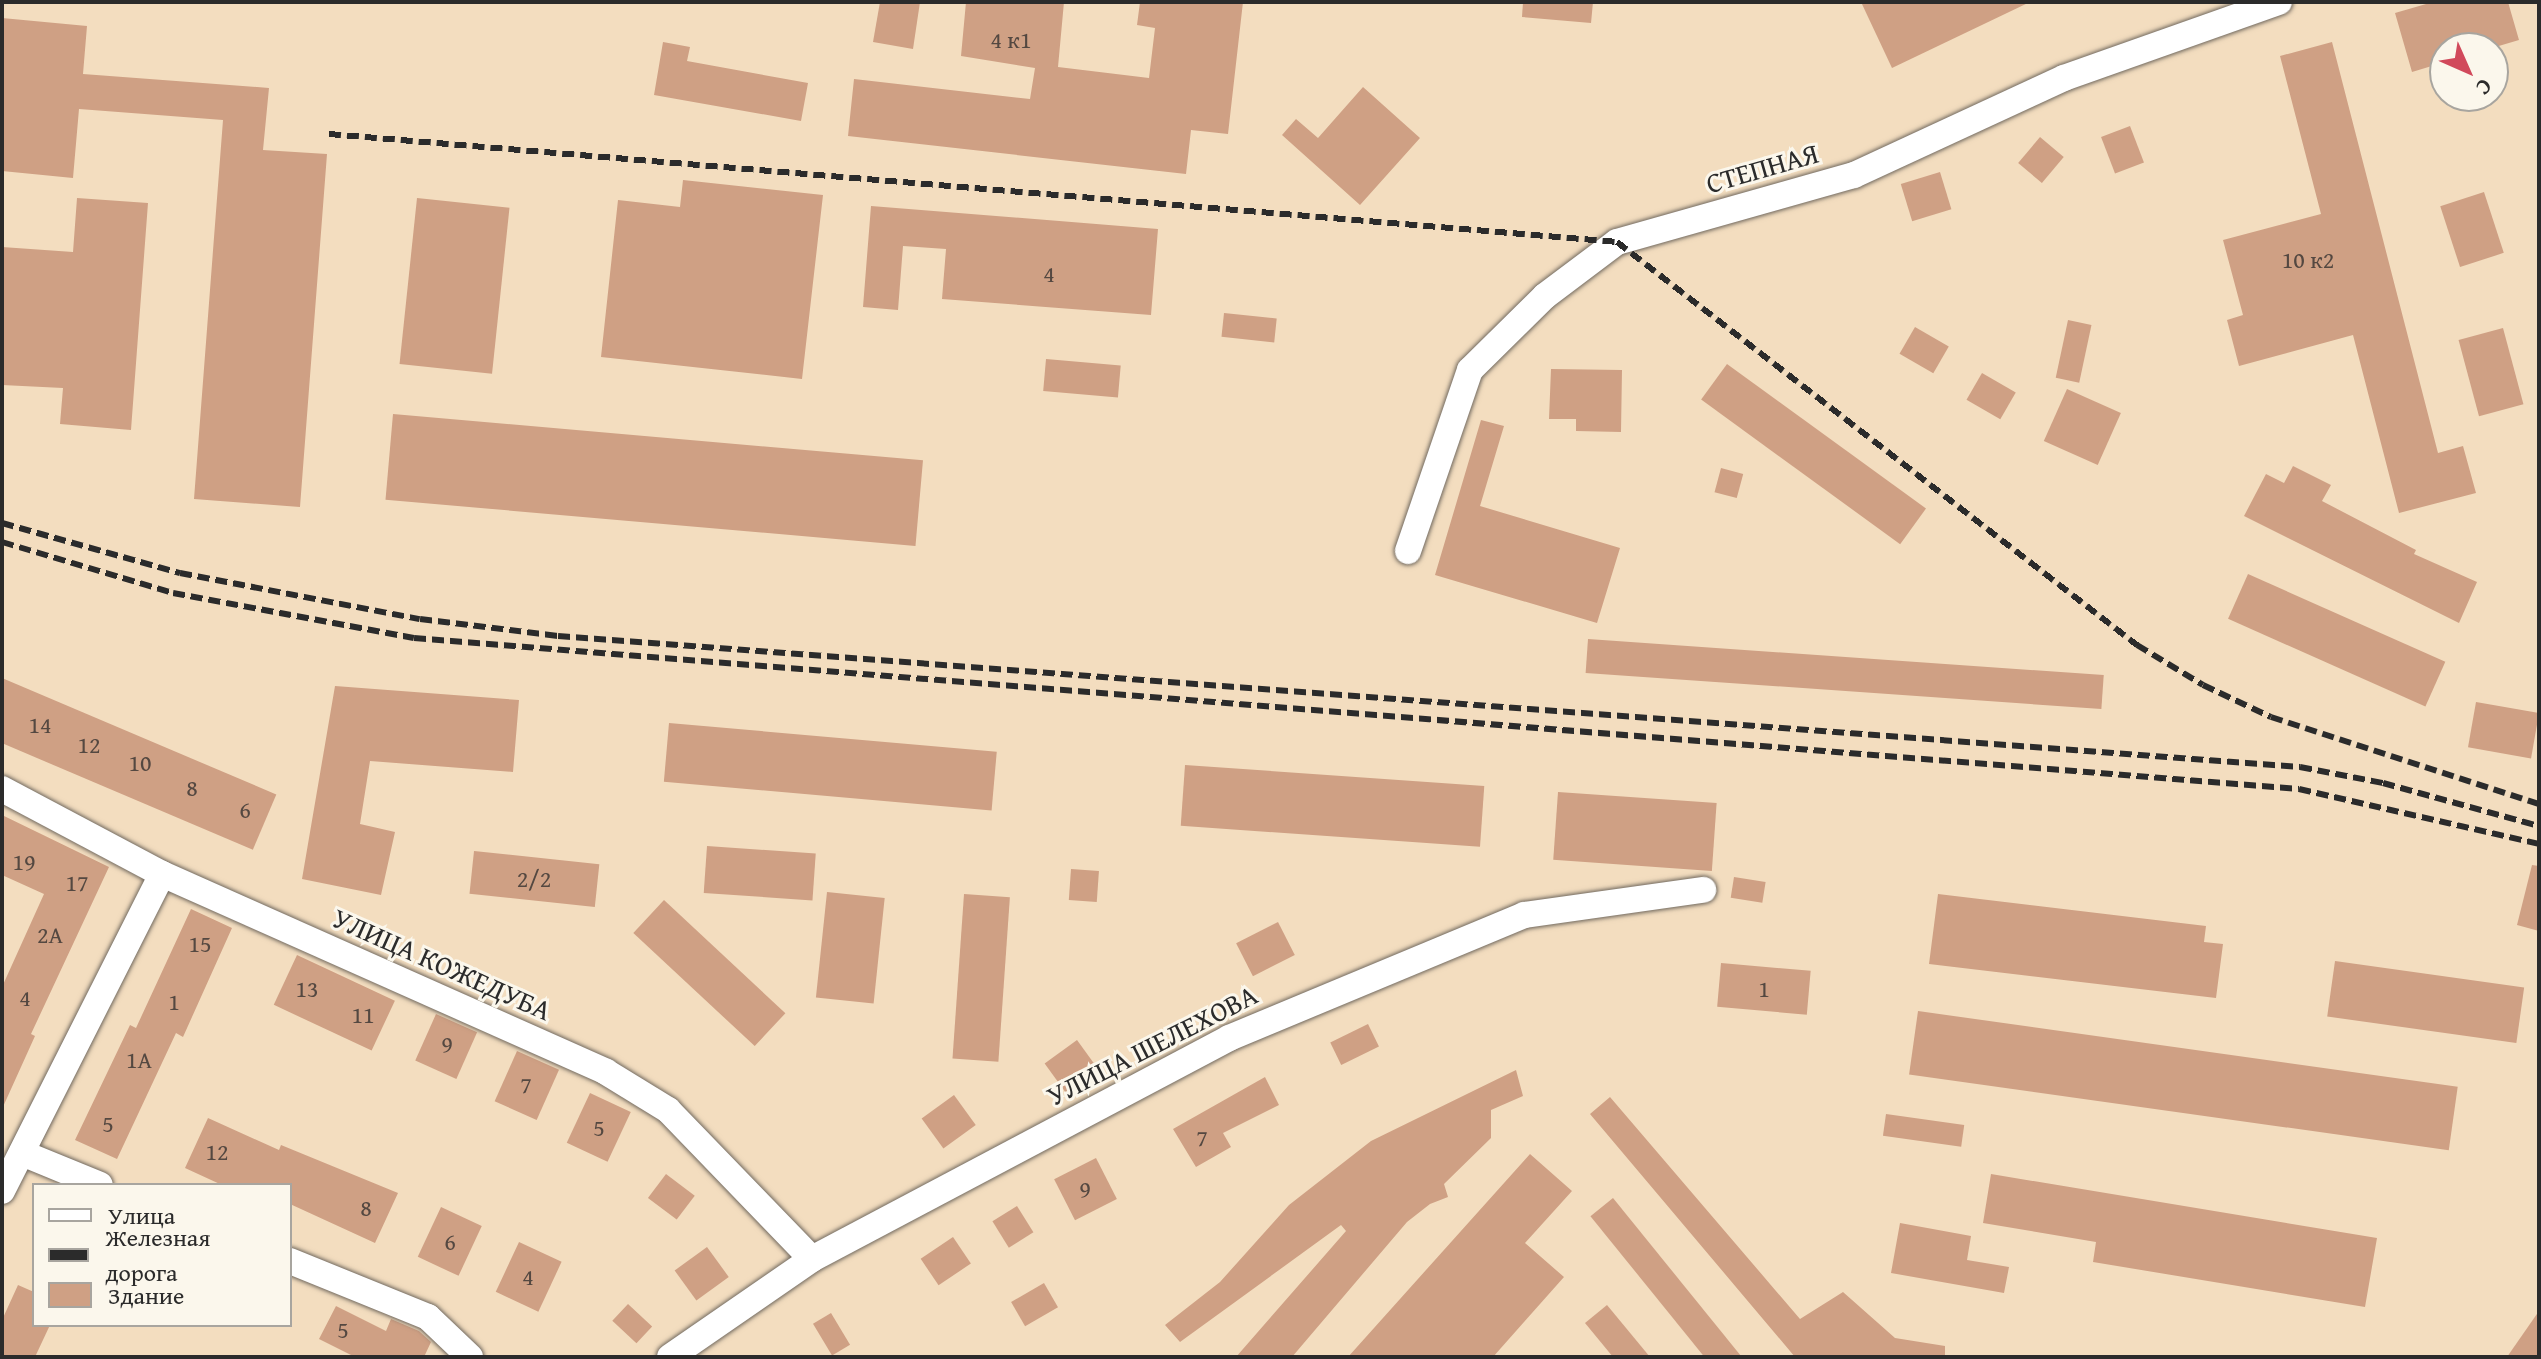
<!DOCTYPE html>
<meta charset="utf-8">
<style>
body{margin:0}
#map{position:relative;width:2541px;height:1359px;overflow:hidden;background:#f3ddbf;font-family:"Gentium Book Plus",serif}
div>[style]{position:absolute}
.building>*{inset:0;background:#cfa084;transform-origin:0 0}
.roads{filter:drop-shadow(0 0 2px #71695f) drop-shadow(0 0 2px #71695f)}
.street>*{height:26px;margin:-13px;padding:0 13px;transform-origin:13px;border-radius:13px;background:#fff}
.rail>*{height:6px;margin-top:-3px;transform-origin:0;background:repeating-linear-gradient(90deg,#2b2b2b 0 12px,transparent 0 18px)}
span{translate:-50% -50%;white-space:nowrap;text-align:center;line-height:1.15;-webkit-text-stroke:6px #fbf7ec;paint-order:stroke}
.number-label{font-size:24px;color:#544841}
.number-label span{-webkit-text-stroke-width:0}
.street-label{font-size:28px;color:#2b2b2b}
.frame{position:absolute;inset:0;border:4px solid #2b2b2b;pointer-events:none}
.legend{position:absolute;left:32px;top:1183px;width:260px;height:144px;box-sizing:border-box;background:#fbf7ec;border:2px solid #a8a59f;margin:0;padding:10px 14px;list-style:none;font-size:24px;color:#2b2b2b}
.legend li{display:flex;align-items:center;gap:16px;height:40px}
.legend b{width:40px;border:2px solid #a8a59f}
.north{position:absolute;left:2429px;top:32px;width:80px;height:80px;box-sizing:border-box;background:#fbf7ec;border:2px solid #a8a59f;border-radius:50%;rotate:135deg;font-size:22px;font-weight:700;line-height:32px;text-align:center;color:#2b2b2b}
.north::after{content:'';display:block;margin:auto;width:28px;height:36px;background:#d1495b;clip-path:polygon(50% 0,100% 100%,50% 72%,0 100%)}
</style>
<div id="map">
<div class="building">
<i style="clip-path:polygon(880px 2px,920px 2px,913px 49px,873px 42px)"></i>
<i style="clip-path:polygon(966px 2px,1064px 2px,1058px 67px,1149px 78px,1155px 28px,1137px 25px,1140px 2px,1243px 2px,1228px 134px,1191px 130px,1186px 174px,848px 136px,854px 79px,1030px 99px,1035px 68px,961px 56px)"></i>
<i style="clip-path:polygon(1523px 2px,1593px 2px,1591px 23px,1522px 17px)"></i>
<i style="clip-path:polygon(1861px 2px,2030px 2px,1892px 68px)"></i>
<i style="clip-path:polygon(2433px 2px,2508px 2px,2519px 40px,2492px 48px,2445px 48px,2445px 62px,2412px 72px,2395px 13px)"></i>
<i style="clip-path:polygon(2px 18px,87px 26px,83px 74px,269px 88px,263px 150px,327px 154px,300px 507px,194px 499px,223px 120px,79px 109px,73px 178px,2px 171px)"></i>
<i style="clip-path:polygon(663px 42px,690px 47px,687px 61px,808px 83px,801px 121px,654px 95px)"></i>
<i style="clip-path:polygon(2332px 42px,2438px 453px,2463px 446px,2476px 493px,2399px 513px,2353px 335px,2239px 366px,2227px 320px,2243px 315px,2223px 240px,2321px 214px,2280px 56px)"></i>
<i style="clip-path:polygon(1363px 87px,1420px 138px,1360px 205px,1282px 135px,1296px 119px,1318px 138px)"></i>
<i style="left:2130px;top:126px;width:39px;height:31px;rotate:69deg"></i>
<i style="left:2040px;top:137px;width:31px;height:34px;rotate:40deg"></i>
<i style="left:1940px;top:172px;width:39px;height:41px;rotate:73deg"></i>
<i style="clip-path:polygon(683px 180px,823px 195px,802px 379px,601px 357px,618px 200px,680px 207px)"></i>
<i style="left:2484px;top:192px;width:64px;height:46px;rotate:72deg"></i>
<i style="clip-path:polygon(77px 198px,148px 203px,131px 430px,60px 424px,63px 388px,2px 385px,2px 247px,73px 252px)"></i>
<i style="left:417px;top:198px;width:93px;height:167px;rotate:6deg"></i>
<i style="clip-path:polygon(871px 206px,1158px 229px,1151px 315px,942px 299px,946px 249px,903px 246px,898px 310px,863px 307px)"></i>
<i style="left:1224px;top:313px;width:53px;height:24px;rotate:6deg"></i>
<i style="left:2068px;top:320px;width:24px;height:59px;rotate:12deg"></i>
<i style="left:1915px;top:327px;width:39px;height:31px;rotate:30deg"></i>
<i style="left:2503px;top:328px;width:79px;height:46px;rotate:75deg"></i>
<i style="left:1046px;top:359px;width:75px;height:32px;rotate:5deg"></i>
<i style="left:1727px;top:364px;width:246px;height:44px;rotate:36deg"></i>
<i style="clip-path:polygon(1551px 369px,1622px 370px,1621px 432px,1576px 431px,1576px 419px,1549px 419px)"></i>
<i style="left:1982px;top:373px;width:39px;height:31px;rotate:30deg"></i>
<i style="left:2067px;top:389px;width:59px;height:57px;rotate:24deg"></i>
<i style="left:393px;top:414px;width:532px;height:86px;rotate:5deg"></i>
<i style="clip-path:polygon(1481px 420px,1504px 426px,1480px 506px,1620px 548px,1597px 623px,1435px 575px)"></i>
<i style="clip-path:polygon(2293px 466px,2331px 485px,2322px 501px,2416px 550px,2414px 554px,2477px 582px,2459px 623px,2244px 516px,2266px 474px,2284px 483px)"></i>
<i style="left:1721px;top:468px;width:23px;height:25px;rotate:15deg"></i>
<i style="left:2248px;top:574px;width:216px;height:49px;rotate:24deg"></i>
<i style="left:1588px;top:639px;width:517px;height:34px;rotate:4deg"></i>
<i style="left:2px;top:678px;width:298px;height:60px;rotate:23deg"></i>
<i style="clip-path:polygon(335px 686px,519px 700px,513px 772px,370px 761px,360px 824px,395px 832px,381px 895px,302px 879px)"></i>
<i style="left:2476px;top:702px;width:64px;height:46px;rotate:10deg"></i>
<i style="left:669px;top:723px;width:329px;height:59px;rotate:5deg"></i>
<i style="left:1185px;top:765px;width:300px;height:61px;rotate:4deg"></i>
<i style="left:1558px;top:792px;width:159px;height:68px;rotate:4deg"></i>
<i style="clip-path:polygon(2px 815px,109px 867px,31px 1034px,35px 1036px,2px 1109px,2px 987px,44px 894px,2px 875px)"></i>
<i style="left:707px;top:846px;width:109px;height:47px;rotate:4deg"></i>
<i style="left:474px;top:851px;width:126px;height:43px;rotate:6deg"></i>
<i style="clip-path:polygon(2532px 865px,2539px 866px,2539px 931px,2517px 925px)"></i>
<i style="left:1071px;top:869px;width:28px;height:31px;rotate:4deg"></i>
<i style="left:1734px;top:877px;width:32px;height:21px;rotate:9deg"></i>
<i style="left:827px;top:892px;width:58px;height:106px;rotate:6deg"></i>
<i style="left:964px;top:894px;width:46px;height:165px;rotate:4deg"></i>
<i style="clip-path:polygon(1938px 894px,2206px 926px,2204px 942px,2223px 944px,2216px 998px,1929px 964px)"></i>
<i style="left:664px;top:900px;width:166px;height:45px;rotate:43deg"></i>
<i style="clip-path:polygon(191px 909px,232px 928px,183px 1037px,176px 1033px,117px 1159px,75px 1140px,130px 1025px,136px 1028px)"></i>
<i style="left:1278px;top:922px;width:37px;height:47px;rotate:63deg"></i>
<i style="left:297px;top:955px;width:108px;height:55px;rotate:25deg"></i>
<i style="left:2335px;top:961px;width:191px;height:56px;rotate:8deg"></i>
<i style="left:1721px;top:963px;width:90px;height:44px;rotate:5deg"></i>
<i style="left:1918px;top:1011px;width:545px;height:64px;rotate:8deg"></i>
<i style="left:436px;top:1014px;width:45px;height:51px;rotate:24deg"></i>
<i style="left:1368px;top:1024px;width:25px;height:42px;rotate:64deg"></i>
<i style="left:1077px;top:1040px;width:37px;height:40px;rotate:54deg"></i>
<i style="left:517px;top:1051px;width:46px;height:55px;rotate:24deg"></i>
<i style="clip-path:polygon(1516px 1070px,1523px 1096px,1491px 1110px,1491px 1138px,1444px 1184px,1448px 1197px,1430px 1204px,1407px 1222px,1292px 1357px,1236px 1357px,1346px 1231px,1341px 1225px,1180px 1342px,1165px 1325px,1220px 1282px,1289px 1205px,1371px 1141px)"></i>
<i style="clip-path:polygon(1265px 1077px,1279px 1105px,1223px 1133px,1231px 1147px,1196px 1167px,1173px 1129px)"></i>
<i style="left:590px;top:1093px;width:45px;height:55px;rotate:25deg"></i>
<i style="left:954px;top:1095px;width:37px;height:40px;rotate:54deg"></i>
<i style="clip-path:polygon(1610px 1097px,1800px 1319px,1843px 1292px,1895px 1338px,1945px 1346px,1945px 1357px,1795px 1357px,1590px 1114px)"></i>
<i style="left:1886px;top:1114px;width:79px;height:22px;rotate:8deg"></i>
<i style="clip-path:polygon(208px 1118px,279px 1150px,281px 1145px,398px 1193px,375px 1243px,290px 1204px,290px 1185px,222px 1185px,185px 1168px)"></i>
<i style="clip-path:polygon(1530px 1154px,1572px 1191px,1525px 1243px,1564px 1277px,1493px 1357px,1348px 1357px)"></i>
<i style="left:1096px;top:1158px;width:46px;height:47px;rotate:63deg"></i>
<i style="left:666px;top:1174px;width:36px;height:30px;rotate:37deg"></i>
<i style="clip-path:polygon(1991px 1174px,2377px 1238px,2365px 1307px,2093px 1262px,2096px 1242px,1983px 1223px)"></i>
<i style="left:1613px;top:1198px;width:205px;height:29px;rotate:51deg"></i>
<i style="left:1017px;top:1206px;width:31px;height:29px;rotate:58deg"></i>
<i style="left:441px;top:1207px;width:45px;height:55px;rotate:25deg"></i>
<i style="clip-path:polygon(1900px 1223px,1971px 1236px,1967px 1260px,2009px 1267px,2004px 1293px,1891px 1273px)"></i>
<i style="left:953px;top:1237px;width:32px;height:39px;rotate:56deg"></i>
<i style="left:519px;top:1242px;width:47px;height:55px;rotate:25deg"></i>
<i style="left:707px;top:1247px;width:37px;height:40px;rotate:54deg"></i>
<i style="left:1044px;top:1283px;width:28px;height:38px;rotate:60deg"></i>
<i style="clip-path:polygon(18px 1285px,34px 1292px,34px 1325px,50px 1325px,35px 1357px,2px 1357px,2px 1320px)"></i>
<i style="left:628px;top:1304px;width:33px;height:23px;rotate:43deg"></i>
<i style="clip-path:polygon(1607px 1305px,1650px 1357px,1613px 1357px,1585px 1323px)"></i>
<i style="clip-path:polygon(336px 1306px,386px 1331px,391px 1319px,419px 1331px,431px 1342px,424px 1357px,355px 1357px,319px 1339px)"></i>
<i style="clip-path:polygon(2539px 1311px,2539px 1357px,2507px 1357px)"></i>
<i style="left:831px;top:1313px;width:37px;height:21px;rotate:59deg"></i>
</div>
<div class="roads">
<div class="street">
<i style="left:1408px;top:551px;width:191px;rotate:-71.1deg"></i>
<i style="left:1470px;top:370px;width:105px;rotate:-44.6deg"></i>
<i style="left:1545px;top:296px;width:90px;rotate:-36.9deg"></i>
<i style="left:1617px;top:242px;width:246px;rotate:-15.8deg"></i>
<i style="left:1854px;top:175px;width:231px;rotate:-24.8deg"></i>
<i style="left:2064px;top:78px;width:228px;rotate:-19.5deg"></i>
<i style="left:2px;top:789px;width:181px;rotate:28deg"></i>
<i style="left:162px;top:874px;width:486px;rotate:24deg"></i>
<i style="left:606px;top:1072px;width:73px;rotate:31.5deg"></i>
<i style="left:668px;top:1110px;width:207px;rotate:46deg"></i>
<i style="left:22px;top:1153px;width:84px;rotate:22.3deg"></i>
<i style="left:2px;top:1191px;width:355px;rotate:-63.2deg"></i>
<i style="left:290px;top:1261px;width:149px;rotate:22.1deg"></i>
<i style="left:428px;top:1317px;width:58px;rotate:43.6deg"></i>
<i style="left:670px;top:1357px;width:173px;rotate:-34.6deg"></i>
<i style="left:812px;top:1259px;width:472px;rotate:-27.9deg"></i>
<i style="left:1229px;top:1038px;width:320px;rotate:-22.6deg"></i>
<i style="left:1524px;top:915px;width:181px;rotate:-8deg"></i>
</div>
</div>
<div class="rail">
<i style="left:329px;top:134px;width:1293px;rotate:4.79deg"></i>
<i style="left:1617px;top:242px;width:658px;rotate:37.78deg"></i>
<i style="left:2137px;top:645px;width:77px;rotate:31.2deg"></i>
<i style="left:2203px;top:685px;width:75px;rotate:25.2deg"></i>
<i style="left:2271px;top:717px;width:282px;rotate:18deg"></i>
<i style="left:2px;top:523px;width:185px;rotate:15.7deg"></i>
<i style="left:180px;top:573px;width:244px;rotate:10.9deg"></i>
<i style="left:420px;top:619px;width:139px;rotate:7deg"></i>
<i style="left:558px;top:636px;width:1747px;rotate:4.3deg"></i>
<i style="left:2300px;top:767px;width:85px;rotate:10.9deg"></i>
<i style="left:2383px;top:783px;width:162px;rotate:15.4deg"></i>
<i style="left:2px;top:542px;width:178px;rotate:16.6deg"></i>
<i style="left:173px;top:593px;width:245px;rotate:10.6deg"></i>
<i style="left:414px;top:638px;width:1891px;rotate:4.58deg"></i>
<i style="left:2299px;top:789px;width:246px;rotate:12.9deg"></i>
</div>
<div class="number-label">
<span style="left:1011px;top:40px">4 к1</span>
<span style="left:2308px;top:260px">10 к2</span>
<span style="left:1049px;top:274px">4</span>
<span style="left:40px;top:725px">14</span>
<span style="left:89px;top:745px">12</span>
<span style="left:140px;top:763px">10</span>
<span style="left:192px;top:788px">8</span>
<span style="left:245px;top:810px">6</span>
<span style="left:24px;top:862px">19</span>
<span style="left:534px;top:879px">2/2</span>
<span style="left:77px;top:883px">17</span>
<span style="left:50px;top:935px">2А</span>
<span style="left:200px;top:944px">15</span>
<span style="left:307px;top:989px">13</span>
<span style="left:1764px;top:989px">1</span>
<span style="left:25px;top:998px">4</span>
<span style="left:174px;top:1002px">1</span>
<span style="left:363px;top:1015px">11</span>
<span style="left:447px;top:1044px">9</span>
<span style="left:139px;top:1060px">1А</span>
<span style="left:526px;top:1085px">7</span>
<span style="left:108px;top:1124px">5</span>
<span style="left:599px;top:1128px">5</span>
<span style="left:1202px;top:1138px">7</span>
<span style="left:217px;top:1152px">12</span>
<span style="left:1085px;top:1189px">9</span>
<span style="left:366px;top:1208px">8</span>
<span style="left:450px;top:1242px">6</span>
<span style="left:528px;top:1277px">4</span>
<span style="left:343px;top:1330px">5</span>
</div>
<div class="street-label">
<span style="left:1762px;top:168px;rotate:-16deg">СТЕПНАЯ</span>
<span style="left:442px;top:964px;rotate:24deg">УЛИЦА КОЖЕДУБА</span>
<span style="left:1152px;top:1045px;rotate:-27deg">УЛИЦА ШЕЛЕХОВА</span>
</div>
<div class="frame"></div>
<ul class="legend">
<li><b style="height:10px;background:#fff"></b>Улица</li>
<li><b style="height:10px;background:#2b2b2b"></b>Железная дорога</li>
<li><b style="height:22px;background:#cfa084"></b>Здание</li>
</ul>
<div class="north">С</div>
</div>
